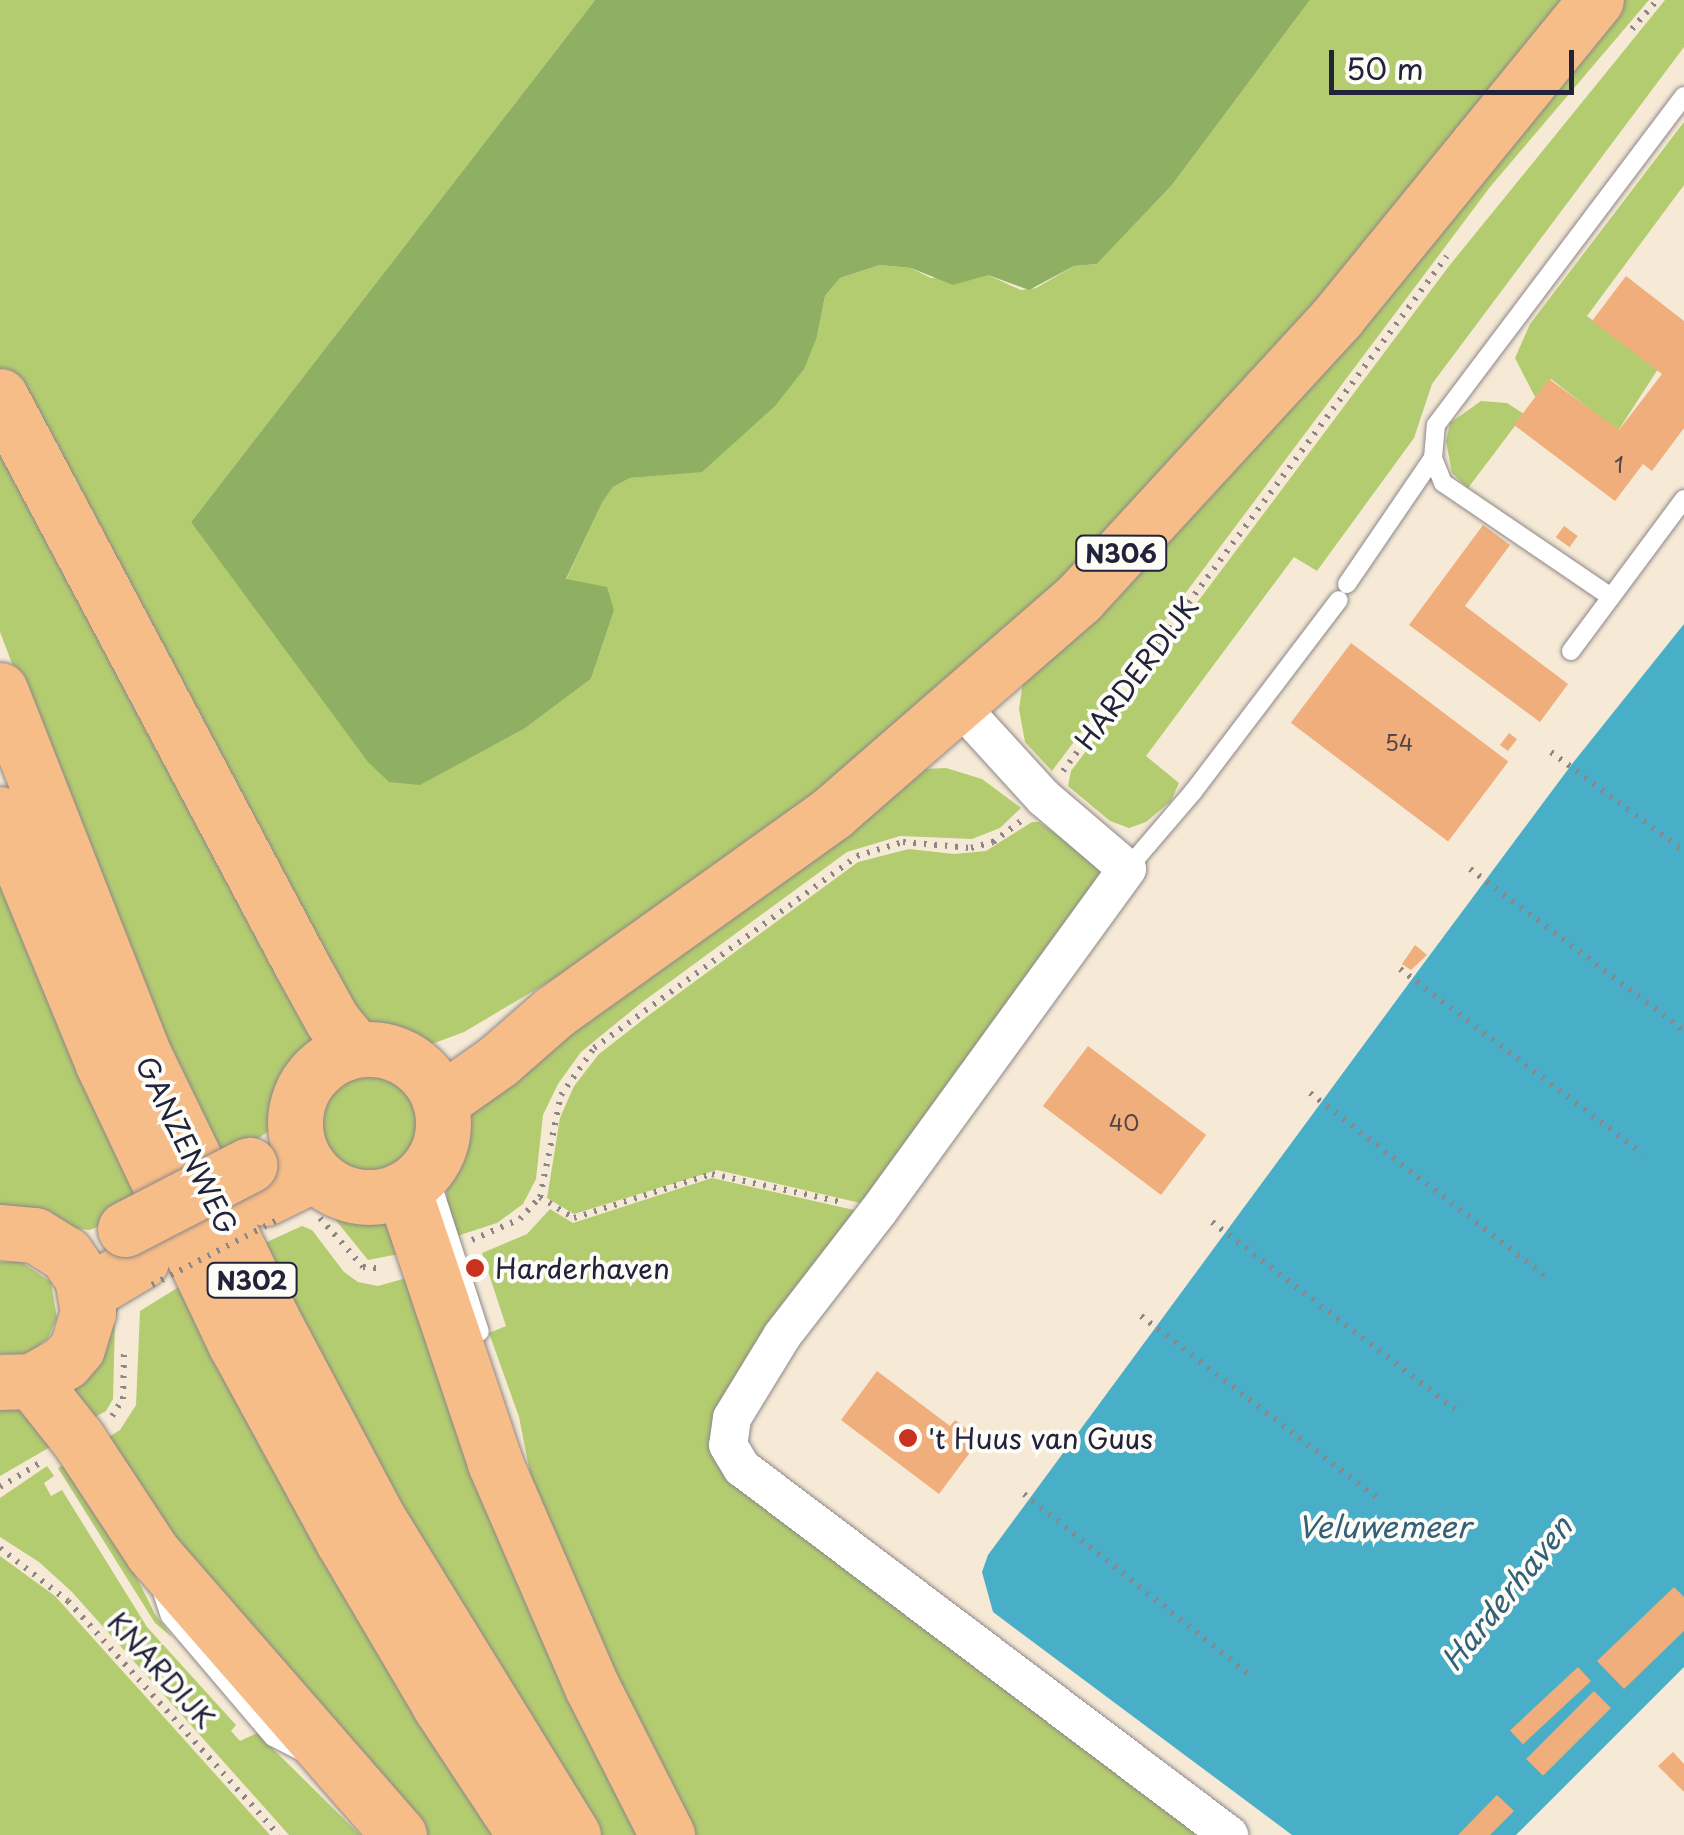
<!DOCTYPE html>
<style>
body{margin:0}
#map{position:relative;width:1684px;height:1835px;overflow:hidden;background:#f6ead6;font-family:"Playpen Sans",sans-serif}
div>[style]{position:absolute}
.green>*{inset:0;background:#b4cc70}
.round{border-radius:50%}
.forest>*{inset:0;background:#8fb062}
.water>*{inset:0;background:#49aec8}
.building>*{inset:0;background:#efae7b;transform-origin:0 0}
.path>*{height:6px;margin-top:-3px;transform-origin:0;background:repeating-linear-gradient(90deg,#8c8688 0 2.5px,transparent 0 10.5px)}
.roads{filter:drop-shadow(0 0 2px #8c8688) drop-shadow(0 0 2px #8c8688)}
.service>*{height:18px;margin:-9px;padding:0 9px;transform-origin:9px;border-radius:9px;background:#fff}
.minor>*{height:38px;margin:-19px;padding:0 19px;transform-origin:19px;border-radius:19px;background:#fff}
.primary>*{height:55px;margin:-27.5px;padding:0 27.5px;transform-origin:27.5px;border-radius:27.5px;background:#f7bd88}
.primary>.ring{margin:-27.5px;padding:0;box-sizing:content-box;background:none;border:55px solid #f7bd88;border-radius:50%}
.trunk>*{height:55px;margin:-27.5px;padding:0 27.5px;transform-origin:27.5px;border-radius:27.5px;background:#f7bd88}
.path-bridge>*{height:6px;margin-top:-3px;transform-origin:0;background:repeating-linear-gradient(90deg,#8c8688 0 2.5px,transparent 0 10.5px)}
.bridges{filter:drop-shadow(0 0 2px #8c8688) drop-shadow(0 0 2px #8c8688)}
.primary-bridge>*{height:55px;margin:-27.5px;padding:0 27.5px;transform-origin:27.5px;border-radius:27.5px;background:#f7bd88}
.dots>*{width:28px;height:28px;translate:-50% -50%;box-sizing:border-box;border:5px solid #fdfcf7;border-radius:50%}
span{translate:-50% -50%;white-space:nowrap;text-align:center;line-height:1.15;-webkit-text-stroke:8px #fdfcf7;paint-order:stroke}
.number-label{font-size:22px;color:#55454b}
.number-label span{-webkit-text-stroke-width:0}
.shield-label span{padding:2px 8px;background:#fdfcf7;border:2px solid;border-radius:8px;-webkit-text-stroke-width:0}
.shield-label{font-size:25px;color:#22223b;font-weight:700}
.street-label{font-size:28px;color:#22223b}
.poi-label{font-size:28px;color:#22223b}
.left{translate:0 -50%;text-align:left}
.water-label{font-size:30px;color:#34617a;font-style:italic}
.scale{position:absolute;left:1329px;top:50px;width:245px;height:45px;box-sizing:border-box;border:5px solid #22223b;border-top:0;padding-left:12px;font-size:30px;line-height:35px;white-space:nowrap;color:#22223b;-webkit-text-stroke:8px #fdfcf7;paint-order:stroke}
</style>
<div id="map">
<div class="green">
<i style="clip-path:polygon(0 0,595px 0,191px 522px,419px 785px,524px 729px,591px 679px,614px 609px,566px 580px,602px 503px,613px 487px,630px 478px,684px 473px,817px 337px,825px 296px,840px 278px,880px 265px,911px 268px,931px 278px,988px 275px,1021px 290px,1036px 288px,1074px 266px,1097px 264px,1172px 185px,1310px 0,1572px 0,1370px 246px,1072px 571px,823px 788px,569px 970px,464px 1032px,432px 1044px,364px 1027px,0 372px)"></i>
<i style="clip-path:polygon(1617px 0,1649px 0,1490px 187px,1052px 771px,1025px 742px,1019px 709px,1023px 681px)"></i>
<i style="clip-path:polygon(1665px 0,1684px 0,1684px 47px,1432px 384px,1414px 438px,1317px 571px,1294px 557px,1146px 756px,1179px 783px,1171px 801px,1146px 822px,1129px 828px,1110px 821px,1068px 786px,1071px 771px,1449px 266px)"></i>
<i style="clip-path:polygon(1684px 122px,1684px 185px,1587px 316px,1658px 369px,1618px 431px,1551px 379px,1535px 397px,1515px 358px,1530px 324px)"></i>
<i style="clip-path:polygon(1481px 401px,1507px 403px,1524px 414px,1468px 488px,1452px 473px,1446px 441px,1450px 423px)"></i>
<i style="clip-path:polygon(0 418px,328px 1043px,300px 1067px,271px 1129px,220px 1167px,71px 819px,0 632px)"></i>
<i style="clip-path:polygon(946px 768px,982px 779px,1021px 808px,1000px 828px,972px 839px,900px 836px,847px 852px,641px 1003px,581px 1052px,558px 1084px,543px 1115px,536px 1179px,523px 1204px,497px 1223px,457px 1236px,447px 1203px,446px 1178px,469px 1107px,923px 769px)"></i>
<i style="clip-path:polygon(1032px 822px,1039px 822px,1096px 862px,1103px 883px,869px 1205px,717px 1170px,574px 1214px,547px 1198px,560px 1118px,574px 1086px,599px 1054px,649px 1015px,858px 862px,909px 849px,954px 854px,986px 851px)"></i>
<i style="clip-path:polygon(0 882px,144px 1206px,90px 1230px,0 1221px)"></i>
<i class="round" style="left:321px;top:1074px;width:96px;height:96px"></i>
<i style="clip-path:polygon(712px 1178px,863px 1212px,719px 1403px,713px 1420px,714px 1446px,1210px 1835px,677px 1835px,549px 1570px,519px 1417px,489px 1333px,506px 1326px,482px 1253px,527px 1234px,550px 1209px,573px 1223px)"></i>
<i style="clip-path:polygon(322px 1199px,360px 1209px,385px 1208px,409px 1252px,368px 1260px,334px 1218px,307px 1204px)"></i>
<i style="clip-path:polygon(302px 1226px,312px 1230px,344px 1272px,358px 1282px,378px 1286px,417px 1275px,652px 1835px,598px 1835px,496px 1676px,258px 1246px)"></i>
<i style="clip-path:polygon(20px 1261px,51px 1282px,57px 1318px,48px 1338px,36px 1348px,23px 1354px,0 1354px,0 1262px)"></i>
<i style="clip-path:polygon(182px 1285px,496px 1835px,414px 1835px,94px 1446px,120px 1430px,136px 1405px,140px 1311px)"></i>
<i style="clip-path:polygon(121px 1298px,115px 1321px,113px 1399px,106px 1411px,81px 1425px,65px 1377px)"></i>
<i style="clip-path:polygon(0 1397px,64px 1439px,0 1476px)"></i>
<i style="clip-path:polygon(76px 1458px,155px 1614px,173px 1638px,155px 1623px,58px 1468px)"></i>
<i style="clip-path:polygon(47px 1466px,54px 1476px,44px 1483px,51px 1496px,62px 1490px,147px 1627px,236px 1725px,231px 1731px,240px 1741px,257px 1733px,360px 1835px,289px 1835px,72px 1592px,39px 1562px,0 1537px,0 1498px)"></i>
<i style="clip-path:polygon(0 1556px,55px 1596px,270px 1835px,0 1835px)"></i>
</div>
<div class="forest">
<i style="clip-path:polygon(595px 0,1310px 0,1172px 185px,1097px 264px,1074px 266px,1029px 290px,988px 275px,953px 285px,911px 268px,880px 265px,840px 278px,825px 296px,817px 337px,804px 369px,775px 406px,702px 472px,630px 478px,613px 487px,602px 503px,566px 579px,607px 587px,614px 610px,591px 679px,524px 729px,420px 785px,389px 782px,368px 762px,191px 522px)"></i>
</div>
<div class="water">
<i style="clip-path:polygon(1684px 624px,1684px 1667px,1516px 1835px,1292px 1835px,993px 1612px,982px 1572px,988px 1555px,1418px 971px,1572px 764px)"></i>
</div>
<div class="building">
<i style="clip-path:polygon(1626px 276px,1684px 321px,1684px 428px,1652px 471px,1643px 464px,1615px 501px,1514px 425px,1549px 379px,1619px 430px,1662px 374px,1592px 321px)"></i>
<i style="clip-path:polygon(1483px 525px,1510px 545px,1465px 606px,1568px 684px,1540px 722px,1409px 625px)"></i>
<i style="left:1564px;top:526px;width:17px;height:14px;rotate:36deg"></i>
<i style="left:1351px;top:643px;width:197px;height:100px;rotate:37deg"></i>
<i style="left:1509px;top:733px;width:10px;height:15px;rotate:37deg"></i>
<i style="clip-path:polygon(1415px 945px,1427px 955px,1411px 970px,1402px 964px)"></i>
<i style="left:1088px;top:1046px;width:148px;height:75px;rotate:37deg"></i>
<i style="clip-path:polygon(877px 1371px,950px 1426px,955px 1420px,980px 1439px,939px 1494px,841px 1420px)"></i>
<i style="clip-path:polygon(1674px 1587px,1684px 1597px,1684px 1631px,1624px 1689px,1597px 1661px)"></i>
<i style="left:1578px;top:1667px;width:19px;height:93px;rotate:47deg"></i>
<i style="left:1594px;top:1691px;width:24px;height:96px;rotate:45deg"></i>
<i style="clip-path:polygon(1673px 1752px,1684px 1764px,1684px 1792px,1658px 1766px)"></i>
<i style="clip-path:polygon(1497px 1795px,1514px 1811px,1490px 1835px,1458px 1835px)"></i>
</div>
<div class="path">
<i style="left:1632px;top:29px;width:38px;rotate:-49deg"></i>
<i style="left:1551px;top:752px;width:166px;rotate:36.7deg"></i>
<i style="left:1063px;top:771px;width:642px;rotate:-53.29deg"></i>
<i style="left:1470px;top:869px;width:268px;rotate:37.1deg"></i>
<i style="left:1400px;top:969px;width:305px;rotate:37.3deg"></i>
<i style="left:1310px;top:1093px;width:304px;rotate:37.9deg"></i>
<i style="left:540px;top:1197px;width:40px;rotate:32deg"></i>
<i style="left:574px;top:1218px;width:145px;rotate:-17.7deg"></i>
<i style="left:712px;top:1174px;width:133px;rotate:12.2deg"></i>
<i style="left:320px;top:1218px;width:65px;rotate:48.7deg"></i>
<i style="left:363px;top:1267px;width:21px;rotate:5deg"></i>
<i style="left:1212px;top:1222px;width:308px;rotate:37.6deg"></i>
<i style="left:472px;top:1240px;width:52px;rotate:-23.6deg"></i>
<i style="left:520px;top:1219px;width:30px;rotate:-48deg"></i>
<i style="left:540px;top:1197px;width:104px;rotate:-78.4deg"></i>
<i style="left:561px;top:1095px;width:57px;rotate:-54.9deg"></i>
<i style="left:594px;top:1048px;width:326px;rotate:-36.1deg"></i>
<i style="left:857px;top:856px;width:48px;rotate:-16.9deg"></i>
<i style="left:903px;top:842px;width:68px;rotate:5deg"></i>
<i style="left:971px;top:848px;width:23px;rotate:-15deg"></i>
<i style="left:993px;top:842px;width:38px;rotate:-37deg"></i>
<i style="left:1141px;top:1316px;width:302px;rotate:37.6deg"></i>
<i style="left:112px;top:1416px;width:20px;rotate:-57deg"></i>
<i style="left:123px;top:1399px;width:47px;rotate:-88.8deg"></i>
<i style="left:0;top:1487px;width:50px;rotate:-31.2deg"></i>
<i style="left:1024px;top:1494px;width:290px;rotate:38.7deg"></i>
<i style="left:0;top:1548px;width:86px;rotate:37.9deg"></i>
<i style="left:68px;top:1601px;width:315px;rotate:48deg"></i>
</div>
<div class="roads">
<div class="service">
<i style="left:1347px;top:584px;width:153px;rotate:-55.7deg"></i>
<i style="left:1611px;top:597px;width:203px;rotate:-145.8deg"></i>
<i style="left:1443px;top:483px;width:27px;rotate:-112deg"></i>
<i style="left:1433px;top:458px;width:33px;rotate:-85deg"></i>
<i style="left:1436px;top:425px;width:412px;rotate:-53deg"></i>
<i style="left:1571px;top:651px;width:189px;rotate:-53.4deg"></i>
<i style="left:1127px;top:869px;width:101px;rotate:-49.4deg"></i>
<i style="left:1193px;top:792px;width:241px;rotate:-52.8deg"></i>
<i style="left:427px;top:1168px;width:172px;rotate:72.1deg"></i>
<i style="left:162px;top:1592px;width:25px;rotate:72deg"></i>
<i style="left:170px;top:1616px;width:159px;rotate:49.6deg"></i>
<i style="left:273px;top:1737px;width:35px;rotate:27deg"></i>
</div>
<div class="minor">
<i style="left:959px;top:705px;width:126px;rotate:47.6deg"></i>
<i style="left:1044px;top:798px;width:109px;rotate:40.5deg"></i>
<i style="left:1127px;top:869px;width:425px;rotate:126deg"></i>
<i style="left:877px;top:1213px;width:155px;rotate:127.7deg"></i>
<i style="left:782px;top:1336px;width:96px;rotate:121.4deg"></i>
<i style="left:732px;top:1418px;width:27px;rotate:98deg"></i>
<i style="left:728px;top:1445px;width:27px;rotate:59deg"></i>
<i style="left:742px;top:1468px;width:610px;rotate:37deg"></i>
</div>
<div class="primary">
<i style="left:0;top:690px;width:388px;rotate:68.5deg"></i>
<i style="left:142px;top:1051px;width:298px;rotate:64.1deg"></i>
<i style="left:272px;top:1319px;width:222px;rotate:62deg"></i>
<i style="left:376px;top:1515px;width:376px;rotate:58.4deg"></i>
<i style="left:0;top:814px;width:270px;rotate:67.6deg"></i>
<i style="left:103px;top:1064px;width:309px;rotate:64.7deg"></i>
<i style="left:235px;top:1343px;width:226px;rotate:61.4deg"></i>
<i style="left:343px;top:1541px;width:191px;rotate:59.5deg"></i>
<i style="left:440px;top:1706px;width:154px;rotate:56.6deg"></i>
<i class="ring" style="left:295px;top:1049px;width:93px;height:93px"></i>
<i style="left:440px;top:1102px;width:71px;rotate:-35.3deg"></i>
<i style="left:498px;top:1061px;width:74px;rotate:-41.2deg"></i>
<i style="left:554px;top:1012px;width:343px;rotate:-35.6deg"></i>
<i style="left:833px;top:812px;width:326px;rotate:-41deg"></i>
<i style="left:1079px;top:598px;width:383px;rotate:-47.4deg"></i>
<i style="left:1338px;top:316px;width:408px;rotate:-50.8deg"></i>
<i style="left:403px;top:1189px;width:289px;rotate:71.4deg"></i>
<i style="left:495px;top:1463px;width:244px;rotate:66.6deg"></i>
<i style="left:592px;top:1687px;width:166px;rotate:63.1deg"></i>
<i style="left:265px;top:1198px;width:55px;rotate:-26.1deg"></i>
<i style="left:0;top:1232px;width:35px;rotate:5deg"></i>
<i style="left:35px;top:1235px;width:36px;rotate:32deg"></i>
<i style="left:66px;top:1254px;width:29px;rotate:56deg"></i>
<i style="left:82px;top:1278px;width:35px;rotate:80deg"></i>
<i style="left:88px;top:1312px;width:38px;rotate:107deg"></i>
<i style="left:77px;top:1348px;width:18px;rotate:131deg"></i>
<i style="left:65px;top:1362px;width:38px;rotate:150deg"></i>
<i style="left:32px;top:1381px;width:32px;rotate:178deg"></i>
<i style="left:87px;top:1293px;width:63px;rotate:-30.7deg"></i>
<i style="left:32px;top:1381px;width:74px;rotate:51.6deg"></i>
<i style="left:78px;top:1439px;width:136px;rotate:56.7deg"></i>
<i style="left:153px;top:1553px;width:374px;rotate:48.9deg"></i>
</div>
<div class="trunk">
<i style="left:0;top:396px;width:641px;rotate:62.07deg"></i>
<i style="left:300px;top:962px;width:66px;rotate:61.1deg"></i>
<i style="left:332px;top:1020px;width:38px;rotate:51deg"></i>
</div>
</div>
<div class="path-bridge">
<i style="left:152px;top:1285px;width:139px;rotate:-27.5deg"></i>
</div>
<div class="bridges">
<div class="primary-bridge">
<i style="left:125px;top:1229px;width:140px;rotate:-27.3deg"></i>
</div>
</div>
<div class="dots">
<i style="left:475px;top:1268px;background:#c8321e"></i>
<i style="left:908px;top:1438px;background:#c8321e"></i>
</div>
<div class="number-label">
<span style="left:1619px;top:464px">1</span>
<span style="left:1399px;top:742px">54</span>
<span style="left:1124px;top:1122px">40</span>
</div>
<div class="shield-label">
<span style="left:1121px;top:553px">N306</span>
<span style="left:252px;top:1280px">N302</span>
</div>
<div class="street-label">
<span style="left:1136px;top:673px;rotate:-53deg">HARDERDIJK</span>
<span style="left:187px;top:1145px;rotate:64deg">GANZENWEG</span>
<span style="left:162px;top:1670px;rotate:48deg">KNARDIJK</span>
</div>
<div class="poi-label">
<span class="left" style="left:495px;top:1268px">Harderhaven</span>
<span class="left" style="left:928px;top:1438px">'t Huus van Guus</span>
</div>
<div class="water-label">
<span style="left:1384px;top:1526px">Veluwemeer</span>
<span style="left:1506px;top:1593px;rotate:-51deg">Harderhaven</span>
</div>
<div class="scale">50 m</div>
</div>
